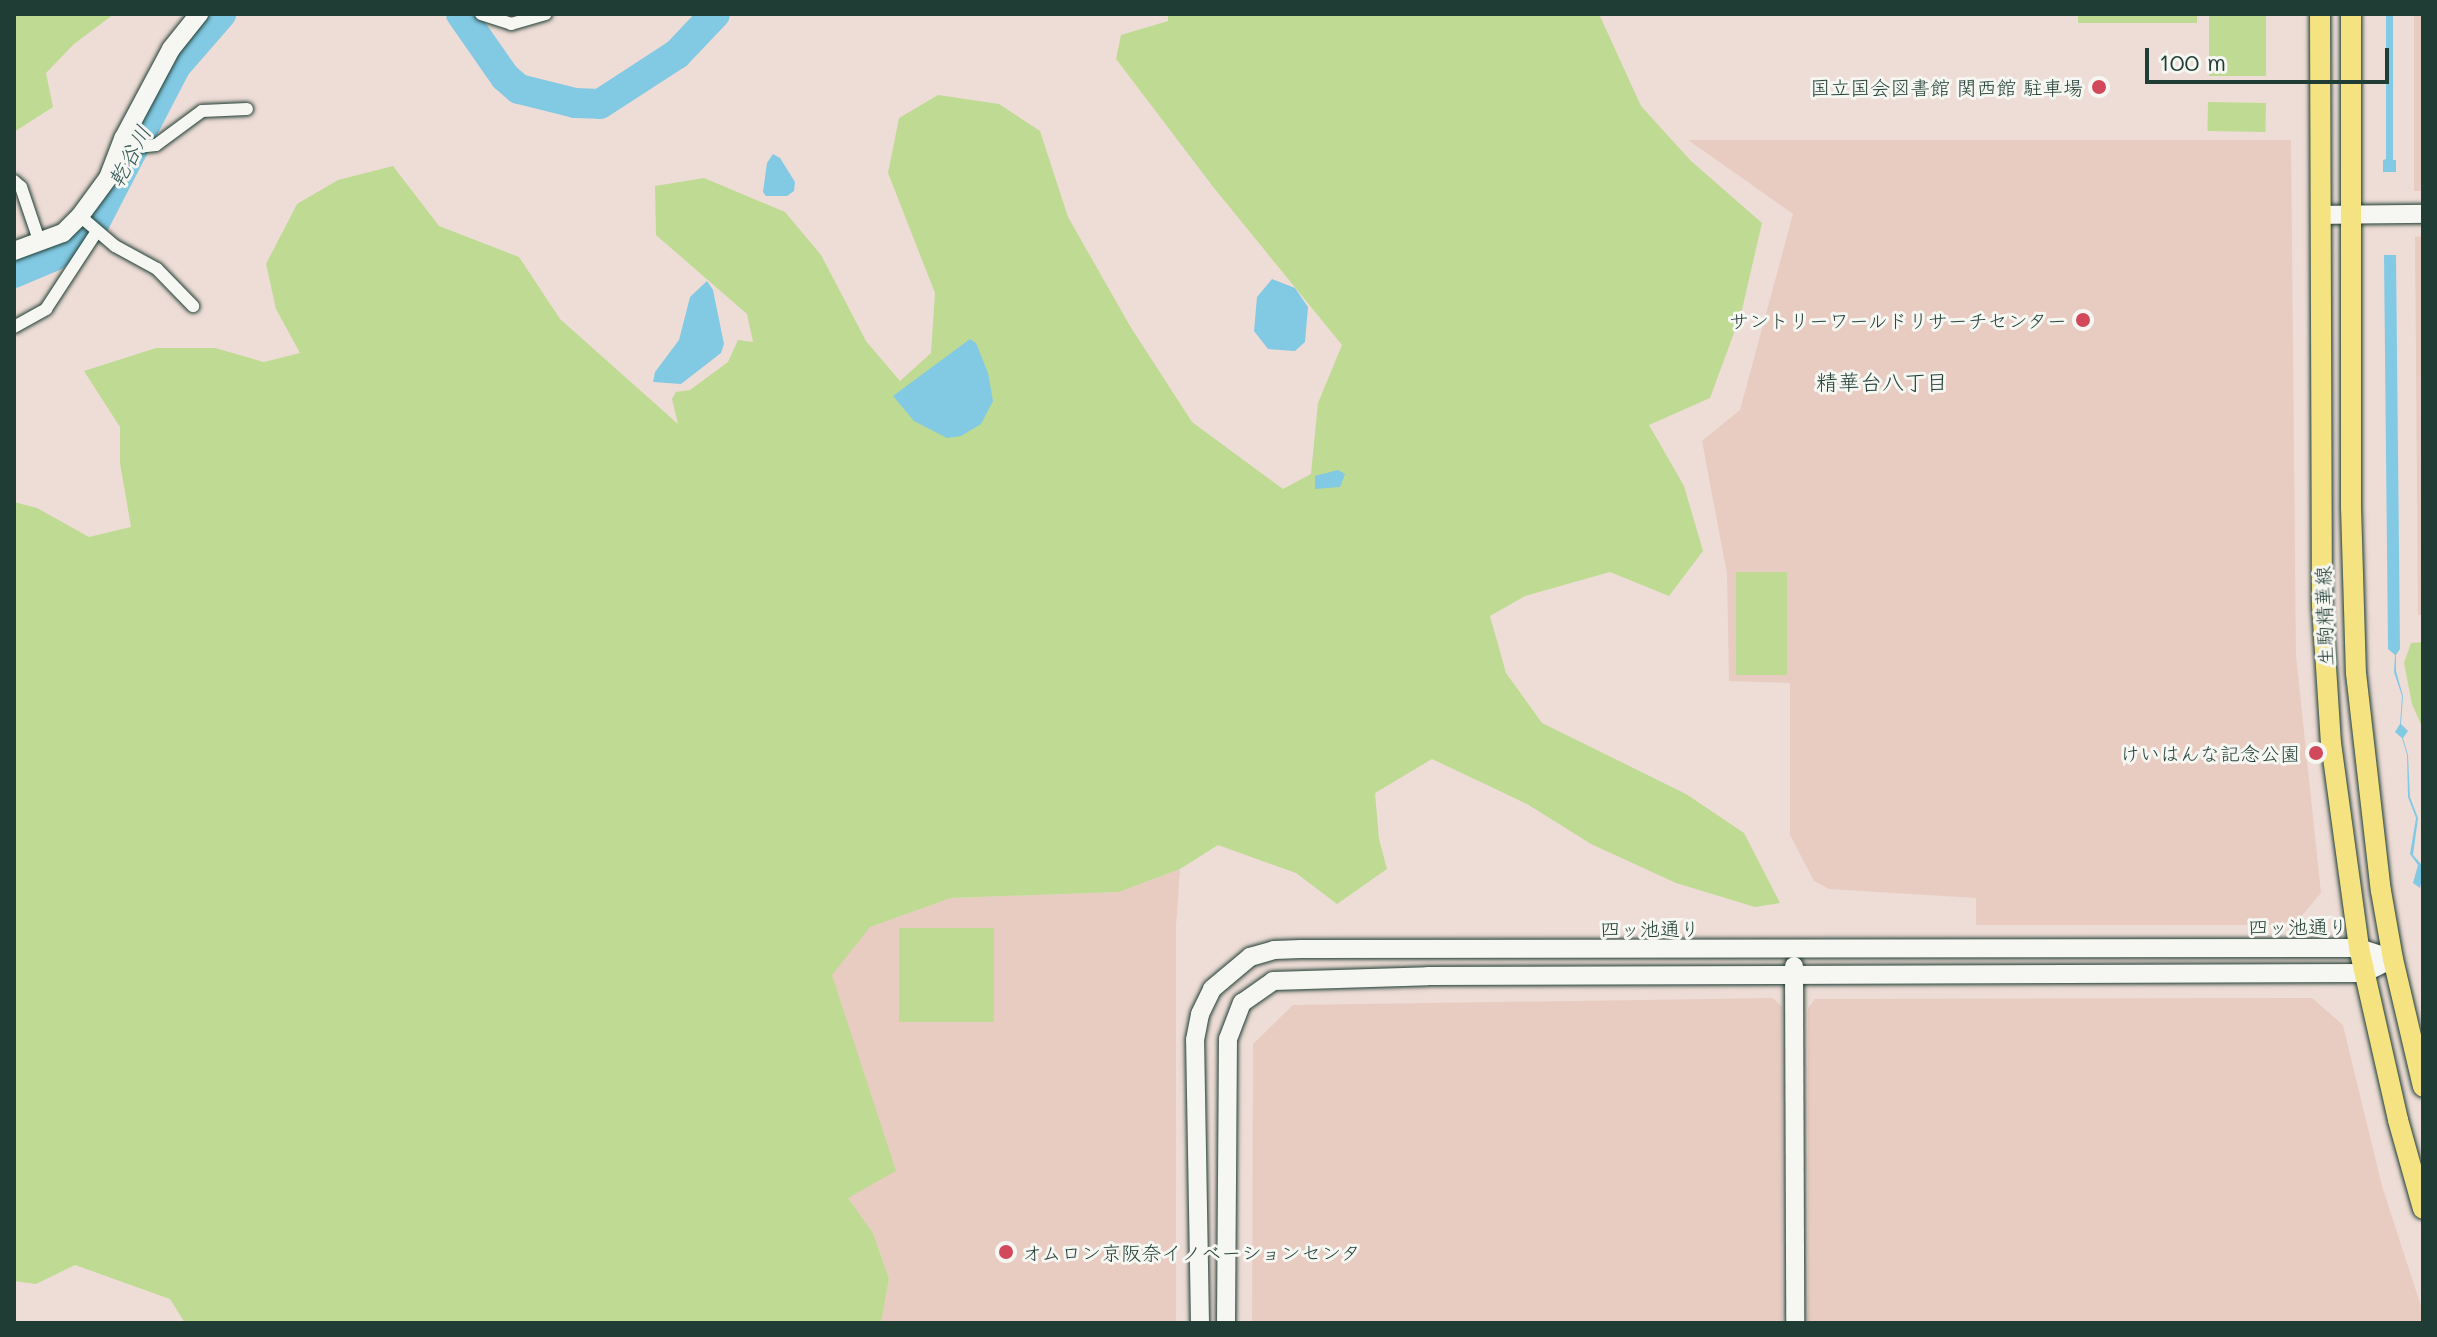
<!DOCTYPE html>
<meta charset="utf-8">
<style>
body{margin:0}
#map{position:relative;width:2437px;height:1337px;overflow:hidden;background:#eeddd6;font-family:Mali,"Klee One",sans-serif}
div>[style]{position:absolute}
.built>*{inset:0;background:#e8ccc2;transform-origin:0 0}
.green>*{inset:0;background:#bfda92;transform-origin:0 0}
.water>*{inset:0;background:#82c9e3}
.river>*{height:30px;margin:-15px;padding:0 15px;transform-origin:15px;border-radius:15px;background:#82c9e3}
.roads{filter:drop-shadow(0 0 2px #1f3d34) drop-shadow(0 0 2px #1f3d34)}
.street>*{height:12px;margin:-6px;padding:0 6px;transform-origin:6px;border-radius:6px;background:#f6f6f2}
.secondary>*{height:18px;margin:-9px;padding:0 9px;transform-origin:9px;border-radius:9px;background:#f6f6f2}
.primary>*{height:20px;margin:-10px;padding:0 10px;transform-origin:10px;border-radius:10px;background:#f5e382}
.dots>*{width:22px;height:22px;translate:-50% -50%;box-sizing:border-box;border:4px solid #f6f6f2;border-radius:50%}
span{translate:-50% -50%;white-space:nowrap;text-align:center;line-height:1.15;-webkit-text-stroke:6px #f6f6f2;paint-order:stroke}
.poi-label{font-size:20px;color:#1f3d34}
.right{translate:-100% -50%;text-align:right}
.left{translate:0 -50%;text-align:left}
.street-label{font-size:20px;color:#1f3d34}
.water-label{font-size:22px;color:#335957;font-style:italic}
.neighbourhood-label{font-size:22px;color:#1f3d34}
.frame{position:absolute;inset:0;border:16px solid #1f3d34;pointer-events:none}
.scale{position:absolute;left:2145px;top:48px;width:244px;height:36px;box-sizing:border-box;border:4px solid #1f3d34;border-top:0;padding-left:10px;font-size:24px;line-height:28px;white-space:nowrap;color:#1f3d34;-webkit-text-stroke:6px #f6f6f2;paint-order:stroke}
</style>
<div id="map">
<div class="built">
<i style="left:2414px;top:14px;width:9px;height:177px"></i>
<i style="clip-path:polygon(1688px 140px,2291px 140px,2296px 655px,2321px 893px,2294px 925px,1976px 925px,1976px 898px,1829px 889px,1814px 881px,1790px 835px,1790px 683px,1729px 681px,1727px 574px,1702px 441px,1740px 410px,1793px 214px)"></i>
<i style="clip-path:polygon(2423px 236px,2423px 615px,2418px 615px,2415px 237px)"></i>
<i style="clip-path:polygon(1180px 869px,1176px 926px,1176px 1323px,881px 1323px,889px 1279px,873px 1233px,848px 1198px,832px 974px,869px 927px,951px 898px,1119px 892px)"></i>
<i style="clip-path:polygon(1773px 998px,1782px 1007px,1782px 1323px,1252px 1323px,1253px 1044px,1293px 1005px)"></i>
<i style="clip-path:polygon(2312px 998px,2343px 1025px,2382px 1186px,2423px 1312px,2423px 1323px,1808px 1323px,1808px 1008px,1815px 999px)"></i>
</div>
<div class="green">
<i style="clip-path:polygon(14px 14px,114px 14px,74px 44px,46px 73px,53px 107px,14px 132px)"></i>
<i style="clip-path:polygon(1168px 14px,1599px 14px,1641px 106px,1691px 161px,1762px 223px,1741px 314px,1710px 398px,1649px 425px,1684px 486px,1703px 551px,1669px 596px,1610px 572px,1525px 596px,1490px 616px,1506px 673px,1542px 723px,1686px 794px,1744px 833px,1780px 903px,1755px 907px,1676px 883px,1591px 844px,1527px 804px,1432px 759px,1375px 793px,1379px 839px,1387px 869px,1337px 904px,1296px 873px,1218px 845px,1180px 869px,1119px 892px,951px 898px,870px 927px,832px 975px,896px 1171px,848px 1198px,873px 1233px,889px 1279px,881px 1323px,185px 1323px,170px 1299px,75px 1265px,36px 1284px,14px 1281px,14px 502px,37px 508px,89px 537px,131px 527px,120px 463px,120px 427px,84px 371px,156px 348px,215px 348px,264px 362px,300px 353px,276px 309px,266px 264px,297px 204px,338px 180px,393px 166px,439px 226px,519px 257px,560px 319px,678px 424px,672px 399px,676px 392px,690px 390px,728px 362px,738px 340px,753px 342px,747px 314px,656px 235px,655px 186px,704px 178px,785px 212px,821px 255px,866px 341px,900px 381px,931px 353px,935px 293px,888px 173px,899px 118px,938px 95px,999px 104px,1040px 131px,1068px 217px,1130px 326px,1192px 422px,1283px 489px,1311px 474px,1318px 403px,1342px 345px,1214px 188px,1116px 59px,1121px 35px,1168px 21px)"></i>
<i style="left:2078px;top:14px;width:119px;height:9px"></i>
<i style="left:2209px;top:14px;width:57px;height:62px"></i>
<i style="left:2208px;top:102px;width:58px;height:29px;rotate:1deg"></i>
<i style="left:1736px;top:572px;width:51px;height:103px"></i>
<i style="clip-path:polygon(2423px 642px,2423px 755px,2423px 729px,2412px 704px,2404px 663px,2411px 643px)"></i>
<i style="left:899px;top:928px;width:95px;height:94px"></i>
</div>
<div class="water">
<i style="clip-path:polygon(2386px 14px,2393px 14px,2393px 160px,2396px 160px,2396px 172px,2383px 172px,2383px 160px,2386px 159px)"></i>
<i style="clip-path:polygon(773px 154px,780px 158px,795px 182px,794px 191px,787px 196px,766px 196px,763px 192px,767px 163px)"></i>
<i style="clip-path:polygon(2384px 255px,2396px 255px,2400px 649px,2396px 655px,2396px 671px,2403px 696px,2401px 724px,2408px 731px,2403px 738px,2408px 755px,2410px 797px,2418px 818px,2413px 855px,2421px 864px,2423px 875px,2420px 888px,2413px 883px,2418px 865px,2410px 854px,2416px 818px,2408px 797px,2407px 755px,2402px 738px,2395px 732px,2400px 724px,2402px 696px,2394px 672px,2395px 655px,2388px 649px)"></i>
<i style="clip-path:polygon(1272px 279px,1295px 288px,1308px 307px,1305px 342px,1295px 351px,1268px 349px,1254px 331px,1257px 297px)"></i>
<i style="clip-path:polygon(707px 281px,713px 290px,724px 344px,721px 353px,681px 384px,653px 382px,655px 372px,679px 340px,690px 297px)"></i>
<i style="clip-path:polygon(970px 339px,976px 343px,988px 373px,993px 401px,981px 424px,961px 436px,947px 438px,914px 421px,893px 396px)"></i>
<i style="clip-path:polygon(1338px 470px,1345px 474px,1340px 487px,1315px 489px,1315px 476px)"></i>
</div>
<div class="river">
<i style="left:461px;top:14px;width:77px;rotate:55.1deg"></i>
<i style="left:505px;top:77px;width:18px;rotate:41deg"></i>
<i style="left:519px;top:89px;width:58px;rotate:14deg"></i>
<i style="left:575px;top:103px;width:25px;rotate:2deg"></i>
<i style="left:600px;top:104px;width:92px;rotate:-33deg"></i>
<i style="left:677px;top:54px;width:55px;rotate:-46.5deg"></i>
<i style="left:14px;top:273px;width:43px;rotate:-23deg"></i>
<i style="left:54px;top:256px;width:49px;rotate:-37.6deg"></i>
<i style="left:93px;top:226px;width:180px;rotate:-62.6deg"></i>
<i style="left:176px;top:66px;width:69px;rotate:-49.1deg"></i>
</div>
<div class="roads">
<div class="street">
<i style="left:481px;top:14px;width:32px;rotate:18deg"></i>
<i style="left:511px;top:24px;width:36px;rotate:-16deg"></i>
<i style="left:123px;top:139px;width:16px;rotate:30deg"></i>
<i style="left:137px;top:147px;width:19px;rotate:-6deg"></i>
<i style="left:156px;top:145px;width:57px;rotate:-36.5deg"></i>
<i style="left:202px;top:111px;width:45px;rotate:-2.5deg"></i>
<i style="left:14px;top:181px;width:9px;rotate:41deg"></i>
<i style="left:21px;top:187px;width:59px;rotate:71.3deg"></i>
<i style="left:80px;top:216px;width:46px;rotate:40.6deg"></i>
<i style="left:115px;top:246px;width:48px;rotate:28.7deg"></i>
<i style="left:157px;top:269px;width:52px;rotate:45.8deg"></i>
<i style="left:14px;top:327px;width:37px;rotate:-29deg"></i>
<i style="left:46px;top:309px;width:93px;rotate:-56.8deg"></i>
</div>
<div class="secondary">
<i style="left:2320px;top:215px;width:103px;rotate:-0.6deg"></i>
<i style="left:14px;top:251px;width:52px;rotate:-20.2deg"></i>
<i style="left:63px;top:233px;width:24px;rotate:-45deg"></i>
<i style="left:80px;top:216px;width:47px;rotate:-53.6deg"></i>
<i style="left:108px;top:178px;width:42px;rotate:-69deg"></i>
<i style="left:123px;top:139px;width:102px;rotate:-61.9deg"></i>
<i style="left:171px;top:49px;width:45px;rotate:-51.3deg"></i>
<i style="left:1794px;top:966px;width:357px;rotate:89.8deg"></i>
<i style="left:1200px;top:1323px;width:283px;rotate:-91deg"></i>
<i style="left:1195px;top:1040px;width:26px;rotate:-79deg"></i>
<i style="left:1200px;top:1014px;width:28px;rotate:-64deg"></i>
<i style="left:1212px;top:989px;width:50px;rotate:-40.1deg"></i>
<i style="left:1250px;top:957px;width:25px;rotate:-16deg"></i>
<i style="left:1274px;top:950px;width:27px;rotate:-2deg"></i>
<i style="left:1301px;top:949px;width:1015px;rotate:-0.06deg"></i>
<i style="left:2316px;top:948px;width:43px"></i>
<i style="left:2359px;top:948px;width:36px;rotate:18deg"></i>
<i style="left:1226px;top:1323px;width:284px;rotate:-89.6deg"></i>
<i style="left:1228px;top:1039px;width:39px;rotate:-69deg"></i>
<i style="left:1242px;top:1003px;width:38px;rotate:-35deg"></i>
<i style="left:1273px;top:981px;width:155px;rotate:-1.8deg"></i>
<i style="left:1428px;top:976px;width:936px;rotate:-0.18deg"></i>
<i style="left:2364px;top:973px;width:32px;rotate:-26deg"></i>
</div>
<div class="primary">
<i style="left:2320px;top:14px;width:591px;rotate:89.81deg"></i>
<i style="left:2322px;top:605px;width:138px;rotate:86.3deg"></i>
<i style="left:2331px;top:743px;width:207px;rotate:82.2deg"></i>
<i style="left:2359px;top:948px;width:176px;rotate:77.2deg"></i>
<i style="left:2398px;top:1120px;width:92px;rotate:74.3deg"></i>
<i style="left:2351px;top:14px;width:493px;rotate:90deg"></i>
<i style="left:2351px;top:507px;width:166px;rotate:88.3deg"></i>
<i style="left:2356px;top:673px;width:219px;rotate:83.5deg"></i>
<i style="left:2381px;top:891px;width:69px;rotate:80deg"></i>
<i style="left:2393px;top:959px;width:131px;rotate:76.8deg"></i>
</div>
</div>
<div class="dots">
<i style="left:2099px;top:87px;background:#d1495b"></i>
<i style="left:2083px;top:320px;background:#d1495b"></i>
<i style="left:2316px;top:753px;background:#d1495b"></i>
<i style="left:1006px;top:1252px;background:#d1495b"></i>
</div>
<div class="poi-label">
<span class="right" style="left:2083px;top:87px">国立国会図書館 関西館 駐車場</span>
<span class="right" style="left:2067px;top:320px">サントリーワールドリサーチセンター</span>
<span class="right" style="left:2300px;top:753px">けいはんな記念公園</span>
<span class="left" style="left:1022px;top:1252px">オムロン京阪奈イノベーションセンタ</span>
</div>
<div class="street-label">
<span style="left:2324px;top:616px;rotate:-92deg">生駒精華線</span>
<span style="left:2298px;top:926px">四ッ池通り</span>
<span style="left:1650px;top:928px">四ッ池通り</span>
</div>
<div class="water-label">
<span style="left:129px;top:156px;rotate:-62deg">乾谷川</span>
</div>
<div class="neighbourhood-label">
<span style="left:1882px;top:382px">精華台八丁目</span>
</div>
<div class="frame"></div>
<div class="scale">100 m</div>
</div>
